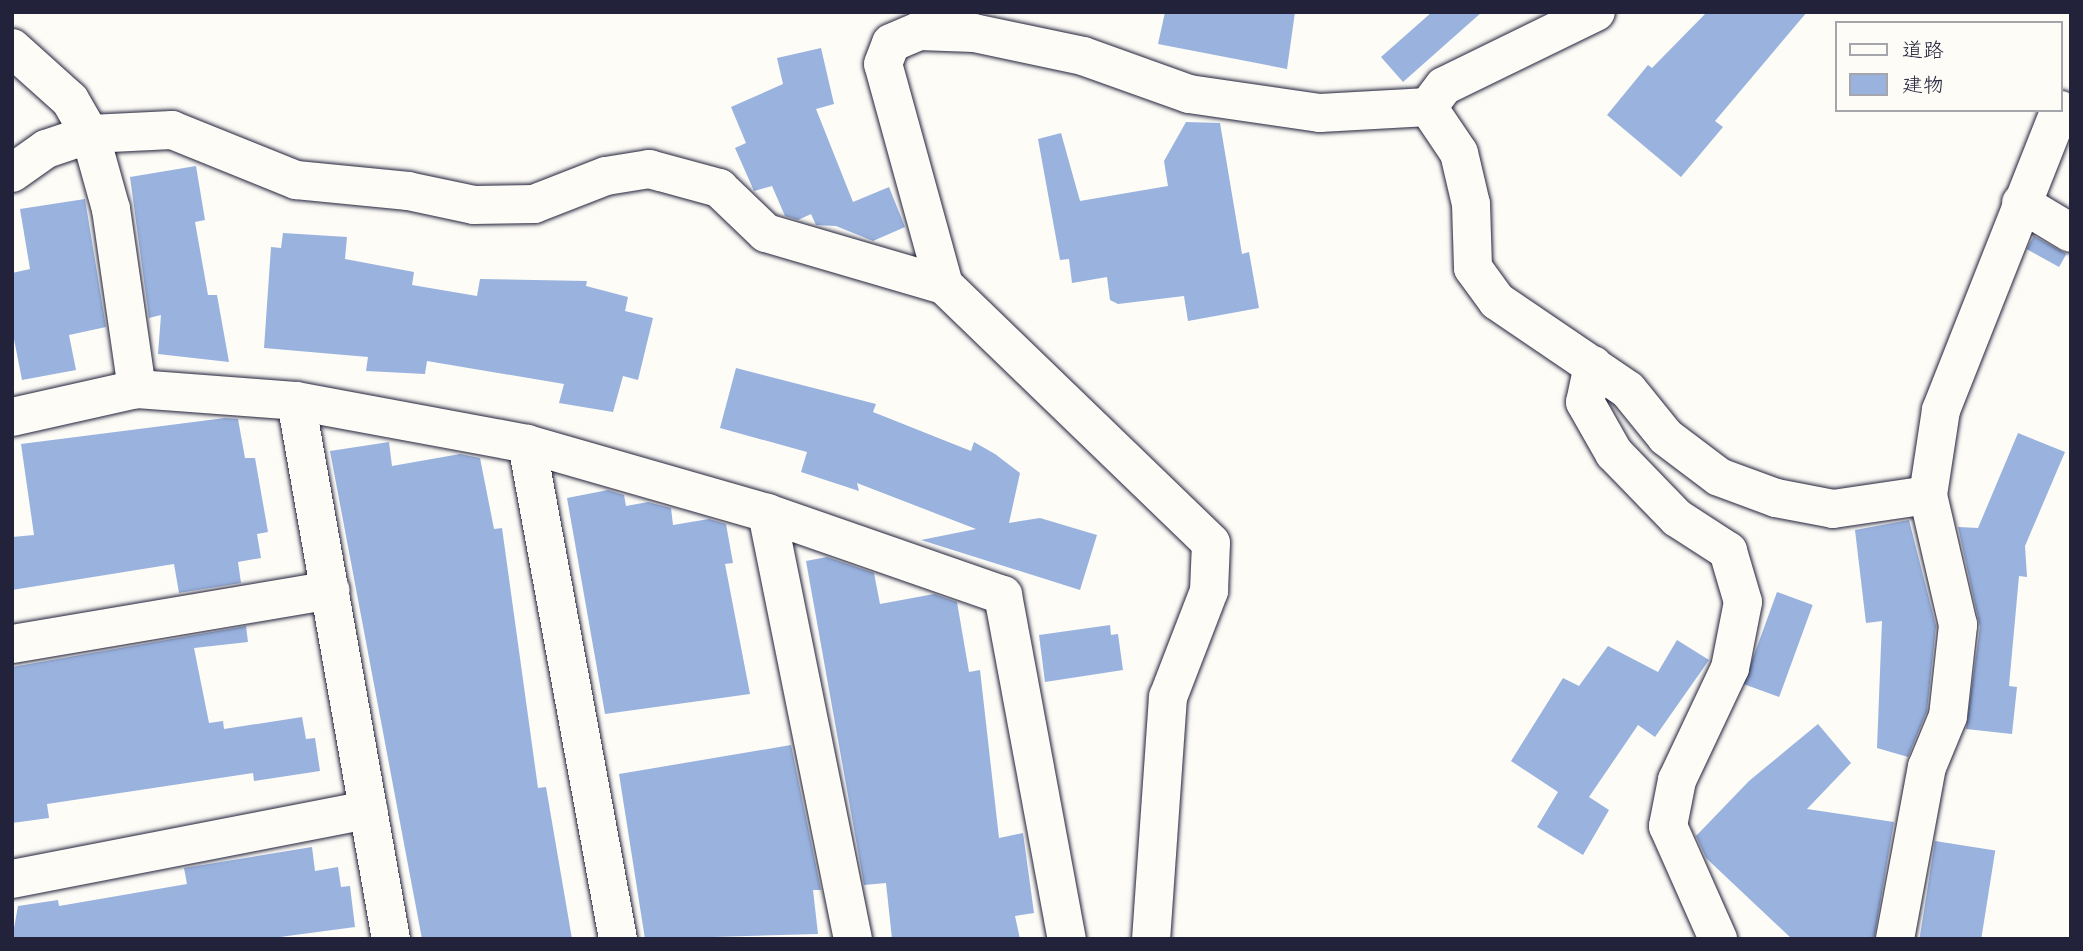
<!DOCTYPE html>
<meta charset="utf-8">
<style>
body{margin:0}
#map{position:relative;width:2083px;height:951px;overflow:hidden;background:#fdfcf7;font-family:"Indie Flower","Klee One",sans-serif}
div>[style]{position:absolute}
.building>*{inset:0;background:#99b2de;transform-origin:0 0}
.roads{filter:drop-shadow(0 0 2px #22223b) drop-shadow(0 0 2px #22223b)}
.street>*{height:38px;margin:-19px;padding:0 19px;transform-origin:19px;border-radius:19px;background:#fdfcf7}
span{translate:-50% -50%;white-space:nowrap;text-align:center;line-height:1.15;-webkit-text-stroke:7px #fdfcf7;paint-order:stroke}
.frame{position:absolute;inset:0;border:14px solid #22223b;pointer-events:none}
.legend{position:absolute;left:1835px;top:21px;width:228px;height:91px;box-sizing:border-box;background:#fdfcf7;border:2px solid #a5a5ac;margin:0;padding:9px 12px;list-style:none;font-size:21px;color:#22223b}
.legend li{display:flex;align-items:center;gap:14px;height:35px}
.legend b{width:35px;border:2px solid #a5a5ac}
</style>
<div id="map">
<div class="building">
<i style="clip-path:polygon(1165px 12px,1295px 12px,1287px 69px,1158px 44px)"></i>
<i style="clip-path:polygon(1432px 12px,1482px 12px,1403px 82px,1381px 57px)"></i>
<i style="clip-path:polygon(1707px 12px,1807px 12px,1715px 121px,1723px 127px,1681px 177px,1607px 115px,1648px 65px,1652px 68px)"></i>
<i style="clip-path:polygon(821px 48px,834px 104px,816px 109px,853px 202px,889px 187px,905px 227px,873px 241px,836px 226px,816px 225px,811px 214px,798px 220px,785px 216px,772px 186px,754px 191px,735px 148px,746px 143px,731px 107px,783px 84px,777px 58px)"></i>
<i style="clip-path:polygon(1186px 122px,1220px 123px,1242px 254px,1249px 252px,1259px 308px,1188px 321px,1184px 296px,1118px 304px,1110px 300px,1107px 277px,1072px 283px,1069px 259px,1060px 260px,1038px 139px,1061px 133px,1080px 201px,1168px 186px,1164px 161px)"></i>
<i style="clip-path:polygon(196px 166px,205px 220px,195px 222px,208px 295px,217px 295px,229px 362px,158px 354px,161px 315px,149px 318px,130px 177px)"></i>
<i style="clip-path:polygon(85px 199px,106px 327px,69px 335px,76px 370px,22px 380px,12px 329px,12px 273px,30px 269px,20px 209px)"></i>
<i style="clip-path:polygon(283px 233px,347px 237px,345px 259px,414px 272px,412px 285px,477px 296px,480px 279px,587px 281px,586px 286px,628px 297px,625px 311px,653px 318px,638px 380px,623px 376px,613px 412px,559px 403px,564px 384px,427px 361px,425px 374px,366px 371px,368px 357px,264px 348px,271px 247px,281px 248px)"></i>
<i style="left:2034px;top:236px;width:37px;height:15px;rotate:29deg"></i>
<i style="clip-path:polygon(736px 368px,876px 404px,873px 412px,971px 451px,974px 442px,995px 454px,1020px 473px,1009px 523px,1040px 518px,1097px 535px,1080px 590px,921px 540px,976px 529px,857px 483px,859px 491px,801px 472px,807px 452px,720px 428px)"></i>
<i style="clip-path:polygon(225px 418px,238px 419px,245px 458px,255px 458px,268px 532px,257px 534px,261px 558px,238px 562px,241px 583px,179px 593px,174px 564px,12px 590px,12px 537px,34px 535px,21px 444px)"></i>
<i style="clip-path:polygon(2018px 433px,2065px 452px,2025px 546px,2027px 577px,2019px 576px,2009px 686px,2017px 687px,2012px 734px,1966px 729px,1980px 627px,1958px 527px,1978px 528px)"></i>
<i style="clip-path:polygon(389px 442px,392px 466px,460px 454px,480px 458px,494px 529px,502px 528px,538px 788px,546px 787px,572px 939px,422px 939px,330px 451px)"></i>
<i style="clip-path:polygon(608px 490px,624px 495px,626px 506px,648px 502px,671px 508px,673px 525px,709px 519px,726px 524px,733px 563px,725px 564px,750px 694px,605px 714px,567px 498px)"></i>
<i style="clip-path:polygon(1909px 520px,1936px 626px,1927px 711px,1908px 757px,1877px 748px,1882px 621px,1866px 623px,1855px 530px)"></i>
<i style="clip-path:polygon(827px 557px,874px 573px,880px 604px,934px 594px,957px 602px,969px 672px,980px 670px,999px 838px,1023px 833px,1034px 913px,1015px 916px,1020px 939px,892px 939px,886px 883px,864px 885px,806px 561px)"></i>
<i style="left:1777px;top:592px;width:38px;height:98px;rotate:20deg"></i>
<i style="clip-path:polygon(1110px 625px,1111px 635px,1118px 634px,1123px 670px,1045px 682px,1039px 635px)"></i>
<i style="clip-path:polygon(246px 626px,248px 642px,194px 648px,209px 723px,223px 721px,224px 729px,302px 717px,306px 739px,315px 738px,320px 771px,254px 781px,253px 773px,47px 804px,49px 818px,12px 823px,12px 667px)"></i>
<i style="clip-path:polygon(1677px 640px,1709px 660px,1655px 737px,1638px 725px,1589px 797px,1609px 810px,1583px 855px,1537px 827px,1558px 792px,1511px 761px,1563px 678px,1579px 686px,1608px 646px,1658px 672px)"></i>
<i style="clip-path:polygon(1818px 724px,1851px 763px,1807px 809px,1894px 822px,1874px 939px,1792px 939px,1706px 858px,1696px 836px,1749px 781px)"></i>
<i style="clip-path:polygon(791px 745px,821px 890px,813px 890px,818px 934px,645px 939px,619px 774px)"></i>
<i style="left:1935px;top:841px;width:61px;height:100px;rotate:9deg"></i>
<i style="clip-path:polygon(312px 847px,315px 871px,338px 867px,341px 887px,350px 886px,355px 927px,265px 939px,12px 939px,18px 906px,58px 900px,59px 906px,187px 884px,184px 868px)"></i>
</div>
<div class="roads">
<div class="street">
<i style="left:12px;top:48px;width:78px;rotate:41.9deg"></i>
<i style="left:70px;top:100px;width:39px;rotate:60deg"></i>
<i style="left:90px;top:134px;width:78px;rotate:74.4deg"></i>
<i style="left:111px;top:209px;width:182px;rotate:81.8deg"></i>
<i style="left:1428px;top:107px;width:26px;rotate:-53deg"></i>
<i style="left:1444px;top:86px;width:169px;rotate:-26deg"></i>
<i style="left:12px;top:173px;width:42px;rotate:-35.2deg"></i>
<i style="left:46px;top:149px;width:46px;rotate:-18.8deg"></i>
<i style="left:90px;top:134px;width:82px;rotate:-2.8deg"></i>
<i style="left:172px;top:130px;width:134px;rotate:22deg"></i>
<i style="left:296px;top:180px;width:113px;rotate:5.6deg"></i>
<i style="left:408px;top:191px;width:67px;rotate:12deg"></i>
<i style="left:474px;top:205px;width:60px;rotate:-1deg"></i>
<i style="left:534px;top:204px;width:77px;rotate:-21.3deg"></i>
<i style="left:606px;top:176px;width:44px;rotate:-9.2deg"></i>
<i style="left:649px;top:169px;width:73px;rotate:15.2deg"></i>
<i style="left:719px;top:188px;width:65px;rotate:43.8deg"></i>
<i style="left:766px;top:233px;width:185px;rotate:16.3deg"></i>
<i style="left:944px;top:285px;width:371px;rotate:44deg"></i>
<i style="left:1211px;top:543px;width:48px;rotate:92.4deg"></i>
<i style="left:1209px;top:591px;width:114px;rotate:111.1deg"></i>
<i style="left:1168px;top:697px;width:243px;rotate:94deg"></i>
<i style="left:2021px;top:203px;width:58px;rotate:31deg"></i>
<i style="left:944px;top:285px;width:229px;rotate:-105.4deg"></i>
<i style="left:883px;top:64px;width:22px;rotate:-69deg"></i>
<i style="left:891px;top:43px;width:30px;rotate:-23deg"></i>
<i style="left:919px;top:31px;width:55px;rotate:2.1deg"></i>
<i style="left:974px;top:33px;width:111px;rotate:11.9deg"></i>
<i style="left:1083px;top:56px;width:113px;rotate:19.7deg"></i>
<i style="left:1189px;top:94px;width:132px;rotate:8.3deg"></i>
<i style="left:1320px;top:113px;width:108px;rotate:-3.2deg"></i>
<i style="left:1428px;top:107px;width:55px;rotate:56deg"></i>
<i style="left:1459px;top:153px;width:52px;rotate:76.8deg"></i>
<i style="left:1471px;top:204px;width:64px;rotate:88.2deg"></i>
<i style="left:1473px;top:268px;width:41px;rotate:54deg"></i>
<i style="left:1497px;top:301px;width:158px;rotate:34.2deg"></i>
<i style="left:1628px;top:390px;width:60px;rotate:51deg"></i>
<i style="left:1666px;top:437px;width:66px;rotate:37deg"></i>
<i style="left:1719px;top:477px;width:61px;rotate:20.2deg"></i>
<i style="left:1776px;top:498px;width:58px;rotate:10.9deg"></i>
<i style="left:1833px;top:509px;width:96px;rotate:-8.4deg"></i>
<i style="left:1593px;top:365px;width:38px;rotate:102deg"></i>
<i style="left:1585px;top:402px;width:59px;rotate:60.4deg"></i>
<i style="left:1614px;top:453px;width:91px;rotate:45.9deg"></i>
<i style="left:1677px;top:518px;width:61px;rotate:32.9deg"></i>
<i style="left:1728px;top:551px;width:53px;rotate:73.6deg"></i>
<i style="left:1743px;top:602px;width:67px;rotate:101.1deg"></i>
<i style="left:1730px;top:668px;width:124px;rotate:115.3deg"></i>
<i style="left:1677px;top:780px;width:47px;rotate:101.1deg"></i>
<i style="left:1668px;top:826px;width:124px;rotate:66.1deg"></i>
<i style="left:296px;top:401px;width:546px;rotate:79.99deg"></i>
<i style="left:12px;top:417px;width:128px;rotate:-12.6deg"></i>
<i style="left:137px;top:389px;width:159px;rotate:4.3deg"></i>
<i style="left:296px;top:401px;width:235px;rotate:10.5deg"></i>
<i style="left:527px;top:444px;width:250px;rotate:16deg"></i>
<i style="left:767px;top:513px;width:250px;rotate:19.2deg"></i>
<i style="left:1003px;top:595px;width:350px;rotate:79.5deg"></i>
<i style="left:527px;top:444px;width:503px;rotate:79.58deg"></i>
<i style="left:767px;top:513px;width:435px;rotate:78.6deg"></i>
<i style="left:12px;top:644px;width:323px;rotate:-9.6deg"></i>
<i style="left:12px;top:879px;width:363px;rotate:-11deg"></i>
<i style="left:1895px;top:939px;width:175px;rotate:-79.5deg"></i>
<i style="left:1927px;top:767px;width:55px;rotate:-67.6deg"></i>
<i style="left:1948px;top:716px;width:92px;rotate:-83.7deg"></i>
<i style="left:1958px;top:625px;width:133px;rotate:-103deg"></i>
<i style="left:1928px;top:495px;width:86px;rotate:-81.3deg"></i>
<i style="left:1941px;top:410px;width:323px;rotate:-68.4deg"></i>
</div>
</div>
<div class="frame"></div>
<ul class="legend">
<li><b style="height:9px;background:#fdfcf7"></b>道路</li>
<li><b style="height:19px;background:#99b2de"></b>建物</li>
</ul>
</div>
